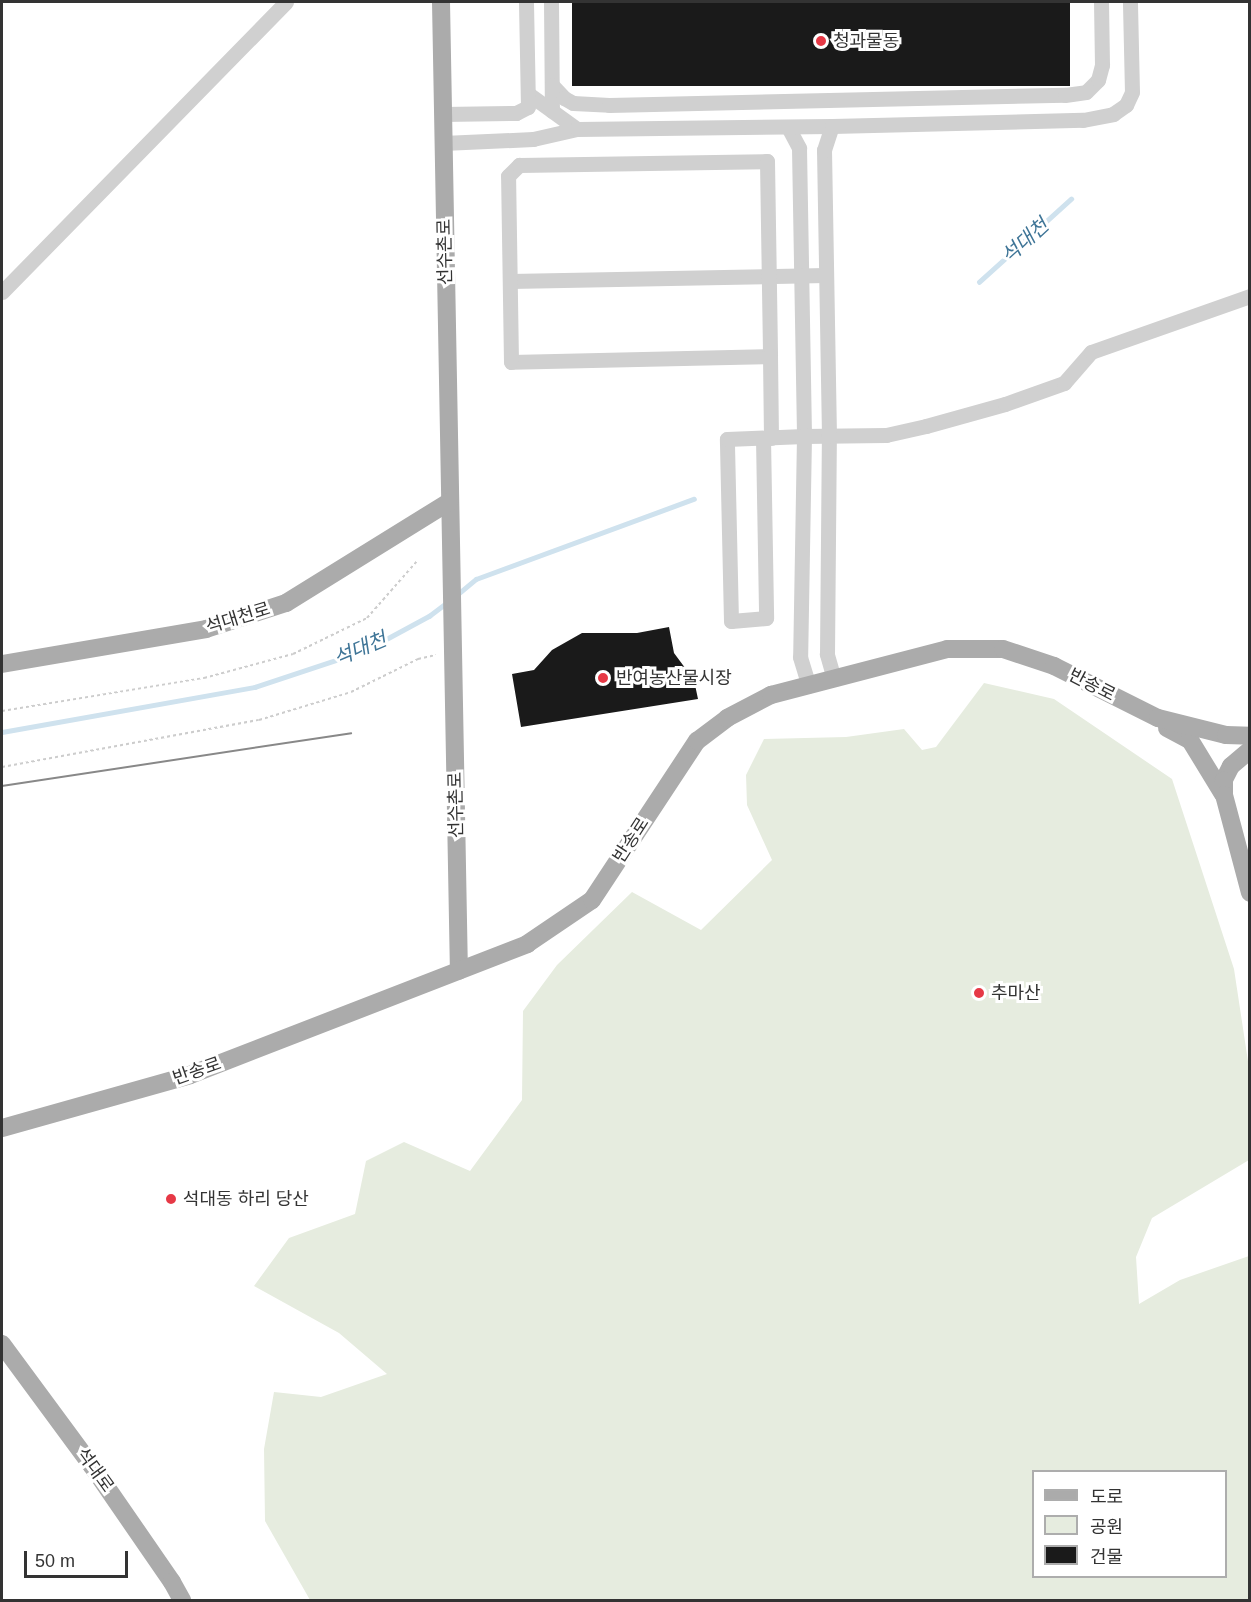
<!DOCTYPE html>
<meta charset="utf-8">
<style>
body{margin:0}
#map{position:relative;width:1251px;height:1602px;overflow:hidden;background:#fff;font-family:Arial,"Noto Sans KR",sans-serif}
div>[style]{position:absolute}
.green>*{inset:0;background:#e6ecdf}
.stream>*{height:4.5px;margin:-2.25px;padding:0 2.25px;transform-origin:2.25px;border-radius:2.25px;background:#cfe2ee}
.building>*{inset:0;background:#1a1a1a;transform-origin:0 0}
.path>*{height:2px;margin-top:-1px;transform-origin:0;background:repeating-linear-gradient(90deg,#cdcdcd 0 3px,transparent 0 6px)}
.minor>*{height:15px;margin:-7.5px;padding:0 7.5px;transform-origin:7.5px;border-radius:7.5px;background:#d0d0d0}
.major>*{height:18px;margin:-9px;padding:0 9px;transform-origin:9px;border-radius:9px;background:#ababab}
.tram>*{height:1.5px;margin:-0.75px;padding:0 0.75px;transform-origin:0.75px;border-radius:0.75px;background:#888}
.dots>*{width:16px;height:16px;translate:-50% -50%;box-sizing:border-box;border:3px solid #fff;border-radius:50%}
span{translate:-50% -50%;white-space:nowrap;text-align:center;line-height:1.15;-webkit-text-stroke:6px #fff;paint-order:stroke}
.poi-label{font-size:18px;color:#333}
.left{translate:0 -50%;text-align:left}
.street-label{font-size:18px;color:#333}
.water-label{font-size:20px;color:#3f7597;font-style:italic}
.frame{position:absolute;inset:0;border:3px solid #333;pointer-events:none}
.legend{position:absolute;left:1032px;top:1470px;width:195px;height:108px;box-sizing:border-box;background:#fff;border:2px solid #adadad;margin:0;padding:8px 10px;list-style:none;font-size:18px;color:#333}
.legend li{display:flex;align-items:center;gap:12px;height:30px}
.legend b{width:30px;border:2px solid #adadad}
.scale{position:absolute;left:24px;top:1551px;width:104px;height:27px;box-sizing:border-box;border:3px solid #333;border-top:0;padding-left:8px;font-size:18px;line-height:21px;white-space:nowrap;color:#333;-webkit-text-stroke:4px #fff;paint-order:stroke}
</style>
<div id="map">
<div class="green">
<i style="clip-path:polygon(evenodd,984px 683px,1054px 699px,1172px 779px,1234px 969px,1249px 1068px,1249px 1160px,1152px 1218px,1136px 1257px,1139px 1304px,1180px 1280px,1249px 1256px,1249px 1600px,310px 1600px,265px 1521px,264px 1449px,274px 1392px,321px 1397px,387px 1374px,339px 1333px,254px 1286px,289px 1238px,355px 1214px,366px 1161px,404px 1142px,470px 1171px,522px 1100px,523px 1011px,557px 965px,632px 892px,701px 930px,772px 860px,747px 805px,746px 775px,764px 739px,846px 737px,904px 729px,922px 750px,936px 747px,984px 683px,1034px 1472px,1226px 1472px,1226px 1576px,1034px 1576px,1034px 1472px)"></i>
</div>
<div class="stream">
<i style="left:979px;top:282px;width:124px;rotate:-42.1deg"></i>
<i style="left:458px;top:594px;width:23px;rotate:-40deg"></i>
<i style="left:476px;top:579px;width:232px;rotate:-20.2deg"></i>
<i style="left:2px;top:732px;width:257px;rotate:-10.1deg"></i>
<i style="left:255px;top:687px;width:117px;rotate:-18.4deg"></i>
<i style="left:366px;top:650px;width:72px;rotate:-28.4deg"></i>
<i style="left:429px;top:616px;width:21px;rotate:-37deg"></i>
</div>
<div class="building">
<i style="left:572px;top:2px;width:498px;height:84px"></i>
<i style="clip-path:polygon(669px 627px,674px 653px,694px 680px,698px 699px,521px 727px,512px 674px,534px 670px,552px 650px,582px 633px,637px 633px)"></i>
</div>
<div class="path">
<i style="left:2px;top:711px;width:205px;rotate:-9.3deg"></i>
<i style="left:204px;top:678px;width:92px;rotate:-15.1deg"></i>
<i style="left:293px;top:654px;width:82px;rotate:-25.9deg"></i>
<i style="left:367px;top:618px;width:77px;rotate:-48.7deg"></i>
<i style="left:2px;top:767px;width:261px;rotate:-10.4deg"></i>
<i style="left:259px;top:720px;width:96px;rotate:-16.9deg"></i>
<i style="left:351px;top:692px;width:75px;rotate:-26.2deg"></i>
<i style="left:418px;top:659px;width:18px;rotate:-13deg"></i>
</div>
<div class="minor">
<i style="left:551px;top:2px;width:109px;rotate:89.5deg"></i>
<i style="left:552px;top:85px;width:18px;rotate:47deg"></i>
<i style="left:564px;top:98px;width:10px;rotate:29deg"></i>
<i style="left:573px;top:103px;width:36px;rotate:3deg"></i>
<i style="left:609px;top:105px;width:456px;rotate:-1.3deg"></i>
<i style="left:1065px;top:95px;width:21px;rotate:-8deg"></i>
<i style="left:1086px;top:92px;width:17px;rotate:-45deg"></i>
<i style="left:1098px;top:80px;width:16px;rotate:-75deg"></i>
<i style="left:1102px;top:65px;width:63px;rotate:-90.9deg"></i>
<i style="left:530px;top:95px;width:58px;rotate:35.9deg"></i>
<i style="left:443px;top:114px;width:73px;rotate:-0.8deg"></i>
<i style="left:516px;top:113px;width:13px;rotate:-27deg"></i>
<i style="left:528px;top:107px;width:105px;rotate:-91.1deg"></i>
<i style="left:788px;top:127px;width:24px;rotate:62deg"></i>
<i style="left:799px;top:148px;width:288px;rotate:89deg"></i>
<i style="left:804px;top:436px;width:221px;rotate:91deg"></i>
<i style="left:800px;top:657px;width:30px;rotate:73deg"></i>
<i style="left:443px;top:143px;width:90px;rotate:-2.5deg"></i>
<i style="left:533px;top:139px;width:45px;rotate:-12.8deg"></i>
<i style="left:577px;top:129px;width:255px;rotate:-0.7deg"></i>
<i style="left:510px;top:281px;width:316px;rotate:-1.1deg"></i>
<i style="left:2px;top:292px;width:406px;rotate:-45.6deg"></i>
<i style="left:770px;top:356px;width:259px;rotate:178.7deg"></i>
<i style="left:511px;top:362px;width:186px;rotate:-90.9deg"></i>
<i style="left:508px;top:176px;width:16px;rotate:-45deg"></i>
<i style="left:519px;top:165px;width:248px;rotate:-0.9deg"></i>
<i style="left:767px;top:161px;width:195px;rotate:89.1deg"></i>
<i style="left:770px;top:356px;width:82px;rotate:89.3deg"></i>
<i style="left:763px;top:438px;width:180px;rotate:89deg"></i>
<i style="left:766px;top:618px;width:35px;rotate:175deg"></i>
<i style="left:731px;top:621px;width:182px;rotate:-91.3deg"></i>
<i style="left:727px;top:439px;width:77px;rotate:-2.2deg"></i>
<i style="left:804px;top:436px;width:82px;rotate:-0.7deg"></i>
<i style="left:886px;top:435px;width:41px;rotate:-12.7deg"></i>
<i style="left:926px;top:426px;width:82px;rotate:-15.6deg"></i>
<i style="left:1005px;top:404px;width:63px;rotate:-19.6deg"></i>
<i style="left:1064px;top:383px;width:41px;rotate:-48.9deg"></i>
<i style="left:1091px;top:352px;width:169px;rotate:-19.4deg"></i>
<i style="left:834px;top:679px;width:26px;rotate:-106deg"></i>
<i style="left:827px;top:654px;width:218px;rotate:-89.5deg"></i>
<i style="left:829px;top:436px;width:286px;rotate:-91deg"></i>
<i style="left:824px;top:150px;width:25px;rotate:-72deg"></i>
<i style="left:832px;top:126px;width:251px;rotate:-1.4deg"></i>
<i style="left:1083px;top:120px;width:31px;rotate:-11deg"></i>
<i style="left:1113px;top:114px;width:16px;rotate:-35deg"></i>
<i style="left:1126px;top:105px;width:14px;rotate:-65deg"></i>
<i style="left:1132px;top:92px;width:90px;rotate:-91.3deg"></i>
</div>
<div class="major">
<i style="left:441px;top:2px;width:969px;rotate:88.94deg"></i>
<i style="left:2px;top:664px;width:207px;rotate:-9.7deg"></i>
<i style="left:206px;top:629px;width:84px;rotate:-18deg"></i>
<i style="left:286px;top:603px;width:192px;rotate:-31.8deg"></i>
<i style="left:1167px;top:728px;width:26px;rotate:28deg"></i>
<i style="left:1190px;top:740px;width:63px;rotate:58.6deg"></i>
<i style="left:1250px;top:750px;width:25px;rotate:140deg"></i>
<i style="left:1231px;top:766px;width:16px;rotate:117deg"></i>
<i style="left:1224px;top:780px;width:15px;rotate:90deg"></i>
<i style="left:1224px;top:795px;width:101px;rotate:75.1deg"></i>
<i style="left:2px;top:1128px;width:195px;rotate:-15.7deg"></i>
<i style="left:190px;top:1075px;width:362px;rotate:-21.2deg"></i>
<i style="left:527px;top:944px;width:78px;rotate:-34.1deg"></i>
<i style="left:592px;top:900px;width:191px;rotate:-56.6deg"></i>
<i style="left:697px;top:741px;width:38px;rotate:-37deg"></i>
<i style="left:727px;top:718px;width:50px;rotate:-27.6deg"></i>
<i style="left:771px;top:695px;width:182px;rotate:-14.6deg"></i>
<i style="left:947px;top:649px;width:56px"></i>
<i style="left:1003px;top:649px;width:54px;rotate:18.4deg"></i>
<i style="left:1054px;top:666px;width:116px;rotate:26.6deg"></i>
<i style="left:1158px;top:718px;width:70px;rotate:14deg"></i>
<i style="left:1226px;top:735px;width:24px;rotate:2deg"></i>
<i style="left:2px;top:1344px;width:152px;rotate:53.6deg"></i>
<i style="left:92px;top:1466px;width:141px;rotate:55.4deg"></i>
<i style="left:172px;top:1582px;width:21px;rotate:61deg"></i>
</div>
<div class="tram">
<i style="left:2px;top:786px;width:353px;rotate:-8.6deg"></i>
</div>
<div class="dots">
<i style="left:821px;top:41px;background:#e63946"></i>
<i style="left:603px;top:678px;background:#e63946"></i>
<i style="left:979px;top:993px;background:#e63946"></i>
<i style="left:171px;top:1199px;background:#e63946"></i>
</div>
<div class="poi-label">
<span class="left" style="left:833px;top:41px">청과물동</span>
<span class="left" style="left:616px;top:678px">반여농산물시장</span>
<span class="left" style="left:991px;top:993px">추마산</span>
<span class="left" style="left:183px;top:1199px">석대동 하리 당산</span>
</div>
<div class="street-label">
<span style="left:445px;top:252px;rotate:-91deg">선수촌로</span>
<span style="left:238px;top:618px;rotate:-17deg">석대천로</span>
<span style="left:1092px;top:685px;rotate:27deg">반송로</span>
<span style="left:456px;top:805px;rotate:-91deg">선수촌로</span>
<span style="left:631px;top:840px;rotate:-57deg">반송로</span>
<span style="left:197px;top:1071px;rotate:-19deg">반송로</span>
<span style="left:95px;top:1470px;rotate:54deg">석대로</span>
</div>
<div class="water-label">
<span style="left:1025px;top:241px;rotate:-42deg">석대천</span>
<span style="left:360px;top:649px;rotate:-23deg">석대천</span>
</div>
<div class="frame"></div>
<ul class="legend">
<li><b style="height:8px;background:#ababab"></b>도로</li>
<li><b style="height:16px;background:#e6ecdf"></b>공원</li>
<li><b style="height:16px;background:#1a1a1a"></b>건물</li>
</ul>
<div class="scale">50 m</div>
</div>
